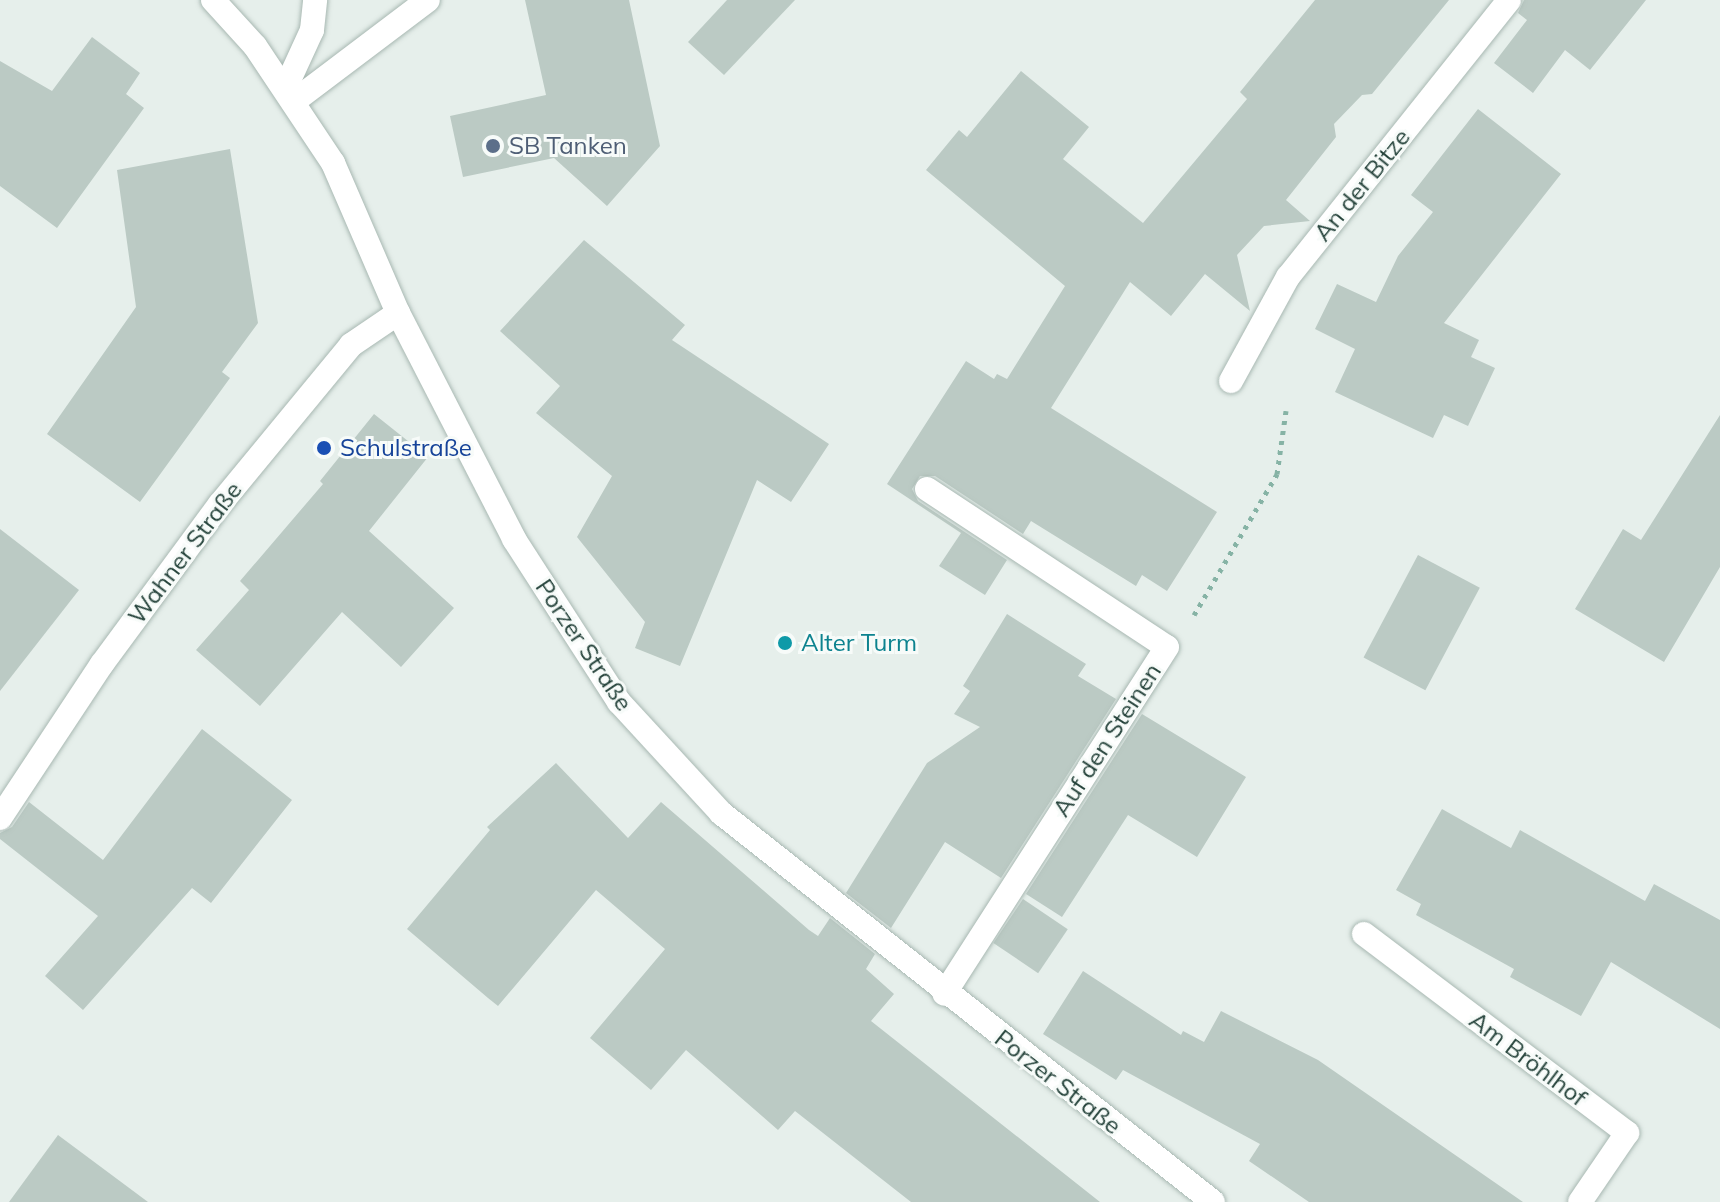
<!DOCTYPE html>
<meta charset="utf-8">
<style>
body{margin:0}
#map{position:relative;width:1720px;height:1202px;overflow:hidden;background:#e6efeb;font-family:Mulish,sans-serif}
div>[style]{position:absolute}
.building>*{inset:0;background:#bbcac4;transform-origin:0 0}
.path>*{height:5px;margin-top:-2.5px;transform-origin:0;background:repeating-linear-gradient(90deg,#86b3a5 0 4px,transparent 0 10px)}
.roads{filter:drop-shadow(0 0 2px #a8b8b2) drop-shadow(0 0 2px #a8b8b2)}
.service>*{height:24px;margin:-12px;padding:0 12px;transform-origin:12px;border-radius:12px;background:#fff}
.minor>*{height:24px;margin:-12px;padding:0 12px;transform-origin:12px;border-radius:12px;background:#fff}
.tertiary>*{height:24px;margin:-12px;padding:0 12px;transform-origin:12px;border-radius:12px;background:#fff}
.secondary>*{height:24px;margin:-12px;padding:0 12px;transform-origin:12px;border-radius:12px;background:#fff}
.dots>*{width:22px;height:22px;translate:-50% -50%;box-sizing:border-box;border:4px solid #f7fbf9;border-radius:50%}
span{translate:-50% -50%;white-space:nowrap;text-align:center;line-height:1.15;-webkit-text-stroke:6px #f7fbf9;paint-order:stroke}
.service-label{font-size:24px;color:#4e5e75}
.left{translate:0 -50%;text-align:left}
.street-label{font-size:24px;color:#24423a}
.transit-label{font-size:24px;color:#164399}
.culture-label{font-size:24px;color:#0d838f}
</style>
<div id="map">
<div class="building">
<i style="clip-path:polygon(525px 0,629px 0,660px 146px,607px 206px,554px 158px,463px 177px,450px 116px,546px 95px)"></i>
<i style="clip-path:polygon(727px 0,795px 0,724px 75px,688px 42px)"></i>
<i style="clip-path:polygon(1315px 0,1449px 0,1372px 94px,1362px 95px,1334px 124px,1336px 137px,1286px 200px,1310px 221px,1264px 226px,1237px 255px,1250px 311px,1205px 274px,1171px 316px,1130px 282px,1051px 408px,1217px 512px,1167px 591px,1142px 575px,1136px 586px,1031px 521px,1023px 534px,935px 476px,920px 476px,912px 489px,918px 501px,1007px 560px,985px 595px,939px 566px,961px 533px,887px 484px,966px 361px,994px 379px,997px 374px,1007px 379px,1065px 286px,926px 170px,959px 130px,967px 137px,1021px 71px,1089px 127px,1063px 159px,1143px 223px,1247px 99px,1240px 92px)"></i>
<i style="clip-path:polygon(1524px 0,1646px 0,1590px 70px,1565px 50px,1533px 93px,1494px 63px,1527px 20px,1518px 13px)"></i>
<i style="clip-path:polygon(92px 37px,140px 73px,126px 94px,144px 108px,57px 228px,0 186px,0 61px,52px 91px)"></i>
<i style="clip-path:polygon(1478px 109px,1561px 174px,1444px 323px,1479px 340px,1471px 357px,1495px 368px,1468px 426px,1444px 415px,1433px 438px,1335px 392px,1355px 349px,1315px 329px,1337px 284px,1376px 302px,1398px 256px,1433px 212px,1411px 195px)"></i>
<i style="clip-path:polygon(230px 149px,258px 323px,222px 372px,230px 378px,140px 502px,47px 434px,136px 307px,117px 170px)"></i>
<i style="clip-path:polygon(584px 240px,685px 325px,672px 340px,829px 444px,791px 502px,757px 480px,680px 666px,635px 648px,645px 622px,577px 537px,612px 476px,536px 413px,560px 386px,500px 331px)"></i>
<i style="clip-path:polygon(374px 414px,428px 457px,369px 531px,454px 608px,401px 667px,342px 612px,260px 706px,196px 650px,249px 590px,240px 581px,323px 484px,320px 481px)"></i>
<i style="clip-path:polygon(1720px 415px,1720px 567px,1664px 662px,1575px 609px,1623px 529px,1641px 540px)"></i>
<i style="clip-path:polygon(0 529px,79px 590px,0 691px)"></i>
<i style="left:1418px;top:555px;width:70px;height:116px;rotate:28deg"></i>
<i style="clip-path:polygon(1007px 614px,1086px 664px,1078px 676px,1116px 699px,1001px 878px,945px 842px,891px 928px,846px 893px,927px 763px,980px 727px,954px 714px,970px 691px,963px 686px)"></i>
<i style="clip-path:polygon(1142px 714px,1246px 777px,1197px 857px,1128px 815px,1062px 917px,1026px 894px)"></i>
<i style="clip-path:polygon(202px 729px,292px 800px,211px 903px,192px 888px,83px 1010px,45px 976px,98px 916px,0 839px,0 833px,12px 827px,29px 802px,103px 860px)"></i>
<i style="clip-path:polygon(556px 763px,628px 838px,661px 802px,809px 930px,818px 936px,830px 918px,875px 954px,866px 969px,894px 994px,871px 1021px,1100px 1202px,911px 1202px,795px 1111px,778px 1130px,686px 1050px,651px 1090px,590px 1038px,665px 949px,596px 890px,498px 1006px,488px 998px,407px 929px,490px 830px,487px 827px)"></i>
<i style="clip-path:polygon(1442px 809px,1511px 848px,1520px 830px,1645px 901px,1654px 884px,1720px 920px,1720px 1029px,1611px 962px,1581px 1016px,1510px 977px,1514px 969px,1416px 915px,1421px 904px,1396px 890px)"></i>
<i style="left:1023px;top:899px;width:54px;height:53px;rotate:34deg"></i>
<i style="clip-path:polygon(1083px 971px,1181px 1035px,1183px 1031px,1204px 1042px,1221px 1011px,1318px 1060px,1523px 1202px,1309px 1202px,1249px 1161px,1260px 1144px,1123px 1070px,1116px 1080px,1043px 1034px)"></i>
<i style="clip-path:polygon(58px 1135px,148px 1202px,9px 1202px)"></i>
</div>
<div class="path">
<i style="left:1194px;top:615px;width:164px;rotate:-59.5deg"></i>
<i style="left:1277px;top:474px;width:64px;rotate:-81.9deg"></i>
</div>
<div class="roads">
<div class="service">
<i style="left:293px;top:102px;width:169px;rotate:-37.1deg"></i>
<i style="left:1231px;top:381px;width:119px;rotate:-61.3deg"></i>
<i style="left:1288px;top:277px;width:354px;rotate:-51.4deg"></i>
<i style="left:927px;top:489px;width:287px;rotate:33.4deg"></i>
<i style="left:1167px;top:647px;width:412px;rotate:122.7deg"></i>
</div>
<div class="minor">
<i style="left:1364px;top:934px;width:330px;rotate:37.1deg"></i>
<i style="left:1627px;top:1133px;width:83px;rotate:124.3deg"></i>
</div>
<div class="tertiary">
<i style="left:285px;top:89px;width:65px;rotate:-65.4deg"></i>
<i style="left:312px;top:30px;width:30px;rotate:-84deg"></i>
<i style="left:0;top:818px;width:185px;rotate:-56.5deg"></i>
<i style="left:102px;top:664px;width:199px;rotate:-53.6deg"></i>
<i style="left:220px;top:504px;width:206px;rotate:-50.5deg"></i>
<i style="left:351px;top:345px;width:57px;rotate:-34.2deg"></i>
</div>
<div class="secondary">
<i style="left:213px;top:0;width:62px;rotate:47.6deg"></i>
<i style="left:255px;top:46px;width:141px;rotate:56.3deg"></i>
<i style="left:333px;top:163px;width:163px;rotate:66.6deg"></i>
<i style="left:398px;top:313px;width:254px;rotate:62.8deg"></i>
<i style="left:514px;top:539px;width:194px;rotate:57.2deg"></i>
<i style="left:619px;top:702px;width:151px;rotate:47.4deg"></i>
<i style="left:721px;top:813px;width:627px;rotate:38.33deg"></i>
</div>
</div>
<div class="dots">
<i style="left:493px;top:146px;background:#5c6f8a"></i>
<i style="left:324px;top:448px;background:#1a4fb4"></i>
<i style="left:785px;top:643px;background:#0f9aa8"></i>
</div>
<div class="service-label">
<span class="left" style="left:509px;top:146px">SB Tanken</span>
</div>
<div class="street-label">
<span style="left:1362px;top:185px;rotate:-51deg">An der Bitze</span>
<span style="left:185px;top:553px;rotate:-53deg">Wahner Straße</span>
<span style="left:584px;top:645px;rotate:56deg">Porzer Straße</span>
<span style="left:1107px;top:740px;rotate:-57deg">Auf den Steinen</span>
<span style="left:1528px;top:1059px;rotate:37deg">Am Bröhlhof</span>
<span style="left:1058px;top:1082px;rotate:38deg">Porzer Straße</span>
</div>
<div class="transit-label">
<span class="left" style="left:340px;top:448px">Schulstraße</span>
</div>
<div class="culture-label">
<span class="left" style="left:801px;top:643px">Alter Turm</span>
</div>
</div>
